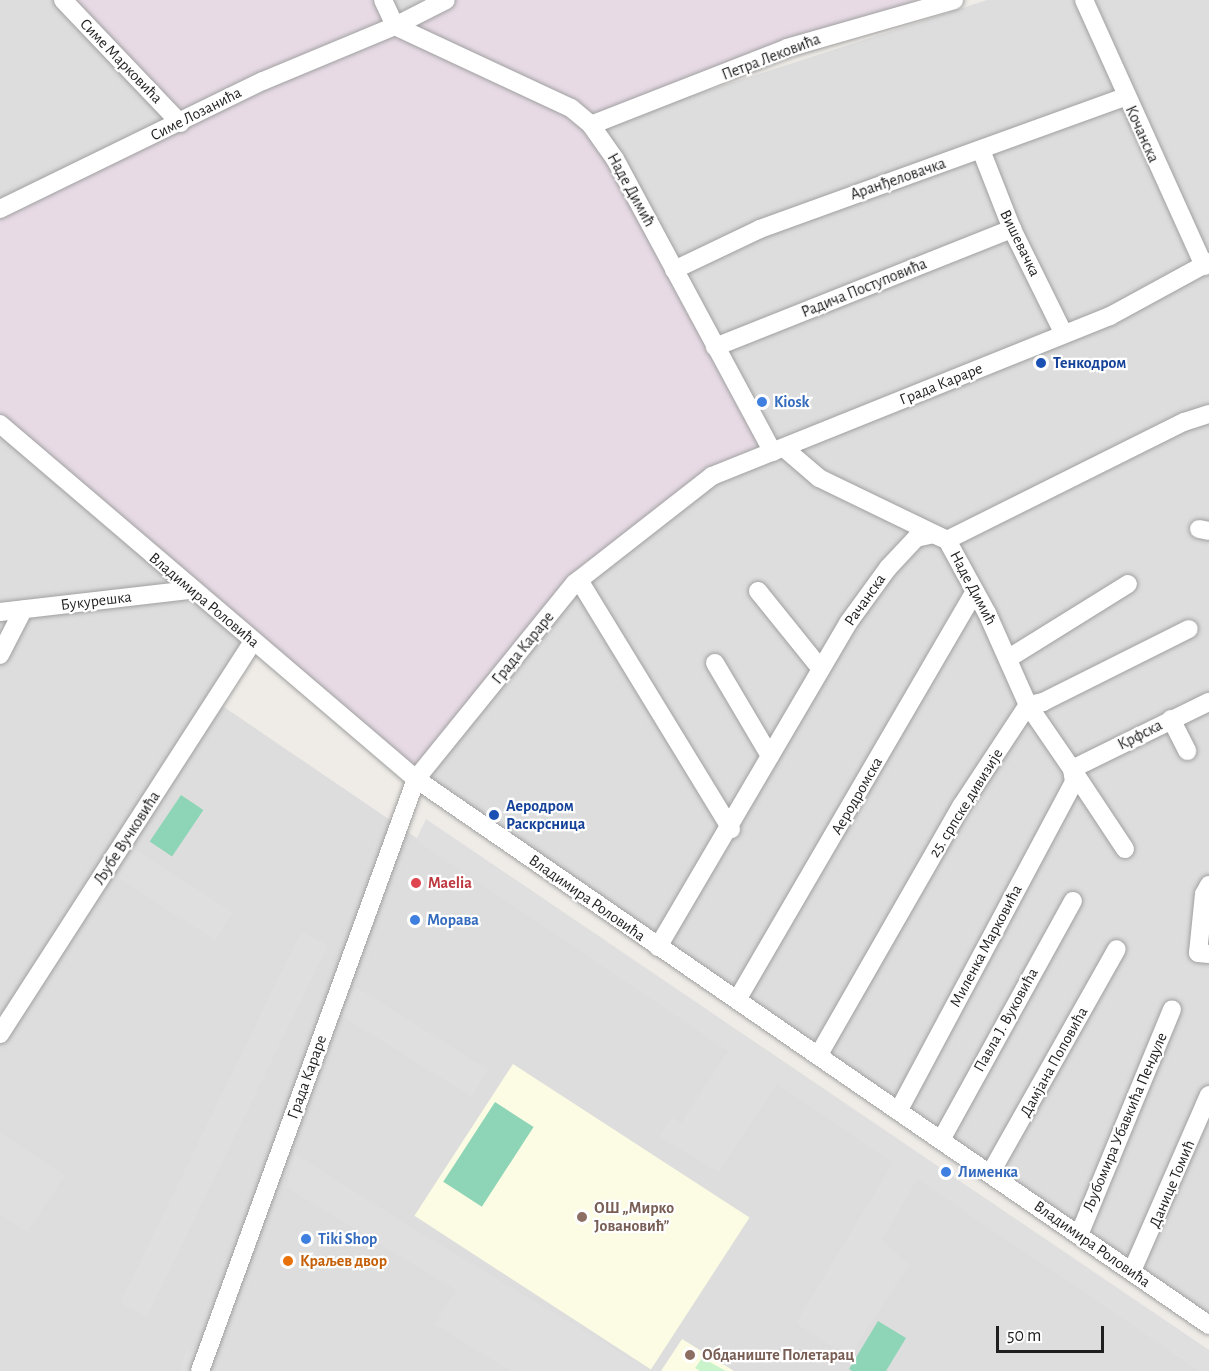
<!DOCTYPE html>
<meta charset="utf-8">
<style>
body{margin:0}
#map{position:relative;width:1209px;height:1371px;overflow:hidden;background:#efece7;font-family:"Alegreya Sans",sans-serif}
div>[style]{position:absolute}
.residential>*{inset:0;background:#ddd}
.industrial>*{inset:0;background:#e7dae5}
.education>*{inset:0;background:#fcfbe3;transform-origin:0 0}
.park>*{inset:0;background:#c9f4cb}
.pitch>*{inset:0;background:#8ed5b7;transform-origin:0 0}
.parking>*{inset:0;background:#dfdfdf;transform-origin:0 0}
.roads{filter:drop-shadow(0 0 2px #a0a0a0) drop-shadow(0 0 2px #a0a0a0)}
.minor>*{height:18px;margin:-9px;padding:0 9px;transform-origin:9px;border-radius:9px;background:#fff}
.dots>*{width:16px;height:16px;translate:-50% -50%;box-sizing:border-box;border:3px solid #fff;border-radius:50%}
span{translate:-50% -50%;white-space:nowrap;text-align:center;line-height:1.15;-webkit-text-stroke:4.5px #fff;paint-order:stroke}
.street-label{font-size:16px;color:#1f1f1f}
.transit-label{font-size:16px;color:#164399;font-weight:700}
.left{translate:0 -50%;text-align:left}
.shop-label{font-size:16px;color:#366cbe;font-weight:700}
.health-label{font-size:16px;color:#be3a42;font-weight:700}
.education-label{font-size:16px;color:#785e54;font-weight:700}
.food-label{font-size:16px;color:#c56008;font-weight:700}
.scale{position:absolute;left:996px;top:1326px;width:108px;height:27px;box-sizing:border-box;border:3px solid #1f1f1f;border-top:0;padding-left:8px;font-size:18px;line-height:21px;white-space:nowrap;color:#1f1f1f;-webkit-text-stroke:4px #fff;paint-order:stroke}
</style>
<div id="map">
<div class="residential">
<i style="clip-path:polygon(0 0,63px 0,180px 123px,0 209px)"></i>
<i style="clip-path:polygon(386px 0,450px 0,395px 26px)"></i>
<i style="clip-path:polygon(987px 0,1209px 0,1209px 1330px,416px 779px,586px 130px)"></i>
<i style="clip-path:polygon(0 424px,253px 641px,215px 701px,1201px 1371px,0 1371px)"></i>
</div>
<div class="industrial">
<i style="clip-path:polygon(63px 0,383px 0,395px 26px,446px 0,954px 0,787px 48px,592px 125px,773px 452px,712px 476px,575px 583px,416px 779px,0 424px,0 209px,180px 123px)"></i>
</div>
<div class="education">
<i style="left:513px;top:1064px;width:282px;height:181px;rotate:33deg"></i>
<i style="clip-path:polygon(682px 1339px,734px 1371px,661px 1371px)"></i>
</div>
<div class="park">
<i style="clip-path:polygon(702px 1358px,726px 1371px,700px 1371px,695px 1368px)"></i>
</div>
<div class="pitch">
<i style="left:181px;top:795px;width:27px;height:56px;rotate:34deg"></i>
<i style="left:495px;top:1102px;width:46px;height:95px;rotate:33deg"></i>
<i style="clip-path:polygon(878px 1321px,906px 1338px,886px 1371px,852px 1371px,849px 1369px)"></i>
</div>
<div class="parking">
<i style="clip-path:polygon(426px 819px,1209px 1350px,1209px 1371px,1201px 1371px,917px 1179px,882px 1240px,909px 1265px,848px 1357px,796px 1323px,893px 1163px,777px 1084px,719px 1172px,659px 1136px,672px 1117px,681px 1123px,728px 1051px,416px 840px)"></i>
<i style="left:135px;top:849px;width:117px;height:33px;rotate:33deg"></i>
<i style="left:301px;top:932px;width:30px;height:413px;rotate:26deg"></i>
<i style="left:356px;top:987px;width:156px;height:32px;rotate:32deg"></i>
<i style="clip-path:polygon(0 1132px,65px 1175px,27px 1232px,0 1215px)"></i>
<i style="clip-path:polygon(295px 1154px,415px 1230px,651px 1371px,510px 1371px,435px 1324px,456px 1290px,286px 1187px)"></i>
<i style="clip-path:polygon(186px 1350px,205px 1356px,200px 1371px,179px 1371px)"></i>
</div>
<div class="roads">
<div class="minor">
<i style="left:63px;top:0;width:170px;rotate:46.4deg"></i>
<i style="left:383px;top:0;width:29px;rotate:65deg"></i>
<i style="left:1084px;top:0;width:292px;rotate:65.7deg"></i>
<i style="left:395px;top:26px;width:194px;rotate:25deg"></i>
<i style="left:571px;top:108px;width:26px;rotate:40deg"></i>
<i style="left:591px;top:125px;width:42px;rotate:54.8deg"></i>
<i style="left:615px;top:159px;width:333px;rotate:61.7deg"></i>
<i style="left:591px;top:125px;width:211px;rotate:-21.4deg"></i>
<i style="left:787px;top:48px;width:174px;rotate:-16deg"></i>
<i style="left:981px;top:150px;width:85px;rotate:68.6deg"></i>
<i style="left:1012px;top:229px;width:117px;rotate:63.7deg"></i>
<i style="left:0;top:209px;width:292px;rotate:-26deg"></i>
<i style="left:263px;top:81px;width:143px;rotate:-22.6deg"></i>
<i style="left:395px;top:26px;width:57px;rotate:-27deg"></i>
<i style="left:674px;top:270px;width:95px;rotate:-25.5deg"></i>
<i style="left:760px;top:229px;width:388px;rotate:-19.9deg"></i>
<i style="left:715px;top:347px;width:320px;rotate:-21.7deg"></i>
<i style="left:0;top:424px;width:547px;rotate:40.48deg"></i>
<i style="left:416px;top:779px;width:963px;rotate:34.55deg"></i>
<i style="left:784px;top:448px;width:46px;rotate:40.6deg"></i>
<i style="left:819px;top:478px;width:142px;rotate:25.8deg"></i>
<i style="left:947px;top:540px;width:83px;rotate:61.3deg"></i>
<i style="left:987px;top:613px;width:101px;rotate:66deg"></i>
<i style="left:1028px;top:705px;width:78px;rotate:55.5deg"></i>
<i style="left:1072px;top:769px;width:13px;rotate:81deg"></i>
<i style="left:1074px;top:782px;width:373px;rotate:118.1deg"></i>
<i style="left:1199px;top:529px;width:10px;rotate:11deg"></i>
<i style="left:579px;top:580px;width:292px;rotate:58.6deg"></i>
<i style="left:758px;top:591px;width:100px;rotate:51.1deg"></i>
<i style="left:0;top:612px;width:192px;rotate:-6.6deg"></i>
<i style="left:0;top:655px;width:51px;rotate:-62.9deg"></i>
<i style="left:1009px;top:658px;width:140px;rotate:-31.9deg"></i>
<i style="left:715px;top:663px;width:108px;rotate:59.4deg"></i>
<i style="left:1171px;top:719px;width:36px;rotate:63deg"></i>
<i style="left:1125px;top:849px;width:96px;rotate:-123.5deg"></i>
<i style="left:1072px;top:769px;width:153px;rotate:-26.1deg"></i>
<i style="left:1209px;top:885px;width:10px;rotate:119deg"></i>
<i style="left:1204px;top:894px;width:59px;rotate:95.8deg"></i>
<i style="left:1198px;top:953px;width:11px;rotate:5deg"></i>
<i style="left:658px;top:947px;width:376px;rotate:-59.6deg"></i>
<i style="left:848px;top:623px;width:68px;rotate:-54deg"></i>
<i style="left:888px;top:568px;width:41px;rotate:-47deg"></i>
<i style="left:916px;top:538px;width:17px;rotate:-13deg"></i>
<i style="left:933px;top:534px;width:15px;rotate:23deg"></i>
<i style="left:947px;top:540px;width:265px;rotate:-26.5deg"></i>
<i style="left:1184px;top:422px;width:26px;rotate:-18deg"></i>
<i style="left:737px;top:1000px;width:473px;rotate:-59.8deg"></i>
<i style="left:0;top:1034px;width:467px;rotate:-57.2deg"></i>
<i style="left:818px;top:1056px;width:289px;rotate:-60.2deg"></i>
<i style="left:962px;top:805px;width:120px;rotate:-56.6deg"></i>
<i style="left:1028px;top:705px;width:15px;rotate:-11deg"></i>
<i style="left:1043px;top:702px;width:163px;rotate:-26.6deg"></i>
<i style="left:941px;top:1140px;width:273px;rotate:-61.1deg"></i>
<i style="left:990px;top:1174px;width:258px;rotate:-60.6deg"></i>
<i style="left:1079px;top:1235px;width:244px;rotate:-67.6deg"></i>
<i style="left:1132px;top:1271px;width:192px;rotate:-66.4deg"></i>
<i style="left:200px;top:1371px;width:630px;rotate:-69.95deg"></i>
<i style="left:416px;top:779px;width:252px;rotate:-51deg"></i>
<i style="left:575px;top:583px;width:174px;rotate:-38deg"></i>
<i style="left:712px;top:476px;width:429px;rotate:-21.9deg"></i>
<i style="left:1110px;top:316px;width:113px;rotate:-28.6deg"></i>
</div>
</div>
<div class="dots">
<i style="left:1041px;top:363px;background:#1a4fb4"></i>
<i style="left:762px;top:402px;background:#3f7fe0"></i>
<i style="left:494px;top:815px;background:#1a4fb4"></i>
<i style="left:416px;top:883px;background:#e0444e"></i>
<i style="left:415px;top:920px;background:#3f7fe0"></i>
<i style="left:946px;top:1172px;background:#3f7fe0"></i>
<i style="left:582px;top:1217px;background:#8d6e63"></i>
<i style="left:306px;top:1239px;background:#3f7fe0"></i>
<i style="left:288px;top:1261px;background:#e8710a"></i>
<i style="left:690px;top:1355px;background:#8d6e63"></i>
</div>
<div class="street-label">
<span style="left:771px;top:57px;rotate:-21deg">Петра Лековића</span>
<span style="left:121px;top:61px;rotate:46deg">Симе Марковића</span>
<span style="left:196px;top:114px;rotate:-27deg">Симе Лозанића</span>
<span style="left:1142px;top:134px;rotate:66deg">Кочанска</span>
<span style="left:898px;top:179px;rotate:-19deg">Аранђеловачка</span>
<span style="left:631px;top:190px;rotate:61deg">Наде Димић</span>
<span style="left:1020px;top:243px;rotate:64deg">Вишевачка</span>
<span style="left:864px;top:288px;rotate:-22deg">Радича Поступовића</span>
<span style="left:941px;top:384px;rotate:-22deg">Града Караре</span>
<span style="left:973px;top:588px;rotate:62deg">Наде Димић</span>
<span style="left:204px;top:600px;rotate:40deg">Владимира Роловића</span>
<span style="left:865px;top:600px;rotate:-55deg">Рачанска</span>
<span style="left:96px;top:601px;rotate:-7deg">Букурешка</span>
<span style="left:523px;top:648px;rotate:-51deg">Града Караре</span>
<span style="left:1140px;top:735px;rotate:-27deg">Крфска</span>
<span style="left:857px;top:796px;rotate:-60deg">Аеродромска</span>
<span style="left:966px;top:803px;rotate:-58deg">25. српске дивизије</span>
<span style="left:127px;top:838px;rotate:-57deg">Љубе Вучковића</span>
<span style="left:587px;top:898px;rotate:35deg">Владимира Роловића</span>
<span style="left:986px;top:946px;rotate:-62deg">Миленка Марковића</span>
<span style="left:1006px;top:1020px;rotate:-61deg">Павла Ј. Вуковића</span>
<span style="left:1054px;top:1062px;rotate:-61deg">Дамјана Поповића</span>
<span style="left:307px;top:1077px;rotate:-70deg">Града Караре</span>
<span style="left:1125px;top:1122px;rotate:-67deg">Љубомира Убавкића Пендуле</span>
<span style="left:1172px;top:1184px;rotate:-67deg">Данице Томић</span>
<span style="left:1092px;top:1244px;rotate:35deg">Владимира Роловића</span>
</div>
<div class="transit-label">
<span class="left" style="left:1053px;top:363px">Тенкодром</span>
<span class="left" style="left:506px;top:815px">Аеродром<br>Раскрсница</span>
</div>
<div class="shop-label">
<span class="left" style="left:774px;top:402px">Kiosk</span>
<span class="left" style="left:427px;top:920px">Морава</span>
<span class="left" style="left:958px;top:1172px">Лименка</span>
<span class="left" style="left:318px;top:1239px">Tiki Shop</span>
</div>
<div class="health-label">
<span class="left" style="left:428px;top:883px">Maelia</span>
</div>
<div class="education-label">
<span class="left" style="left:594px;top:1217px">ОШ „Мирко<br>Јовановић”</span>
<span class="left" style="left:702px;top:1355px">Обданиште Полетарац</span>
</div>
<div class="food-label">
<span class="left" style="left:300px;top:1261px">Краљев двор</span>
</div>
<div class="scale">50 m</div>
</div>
